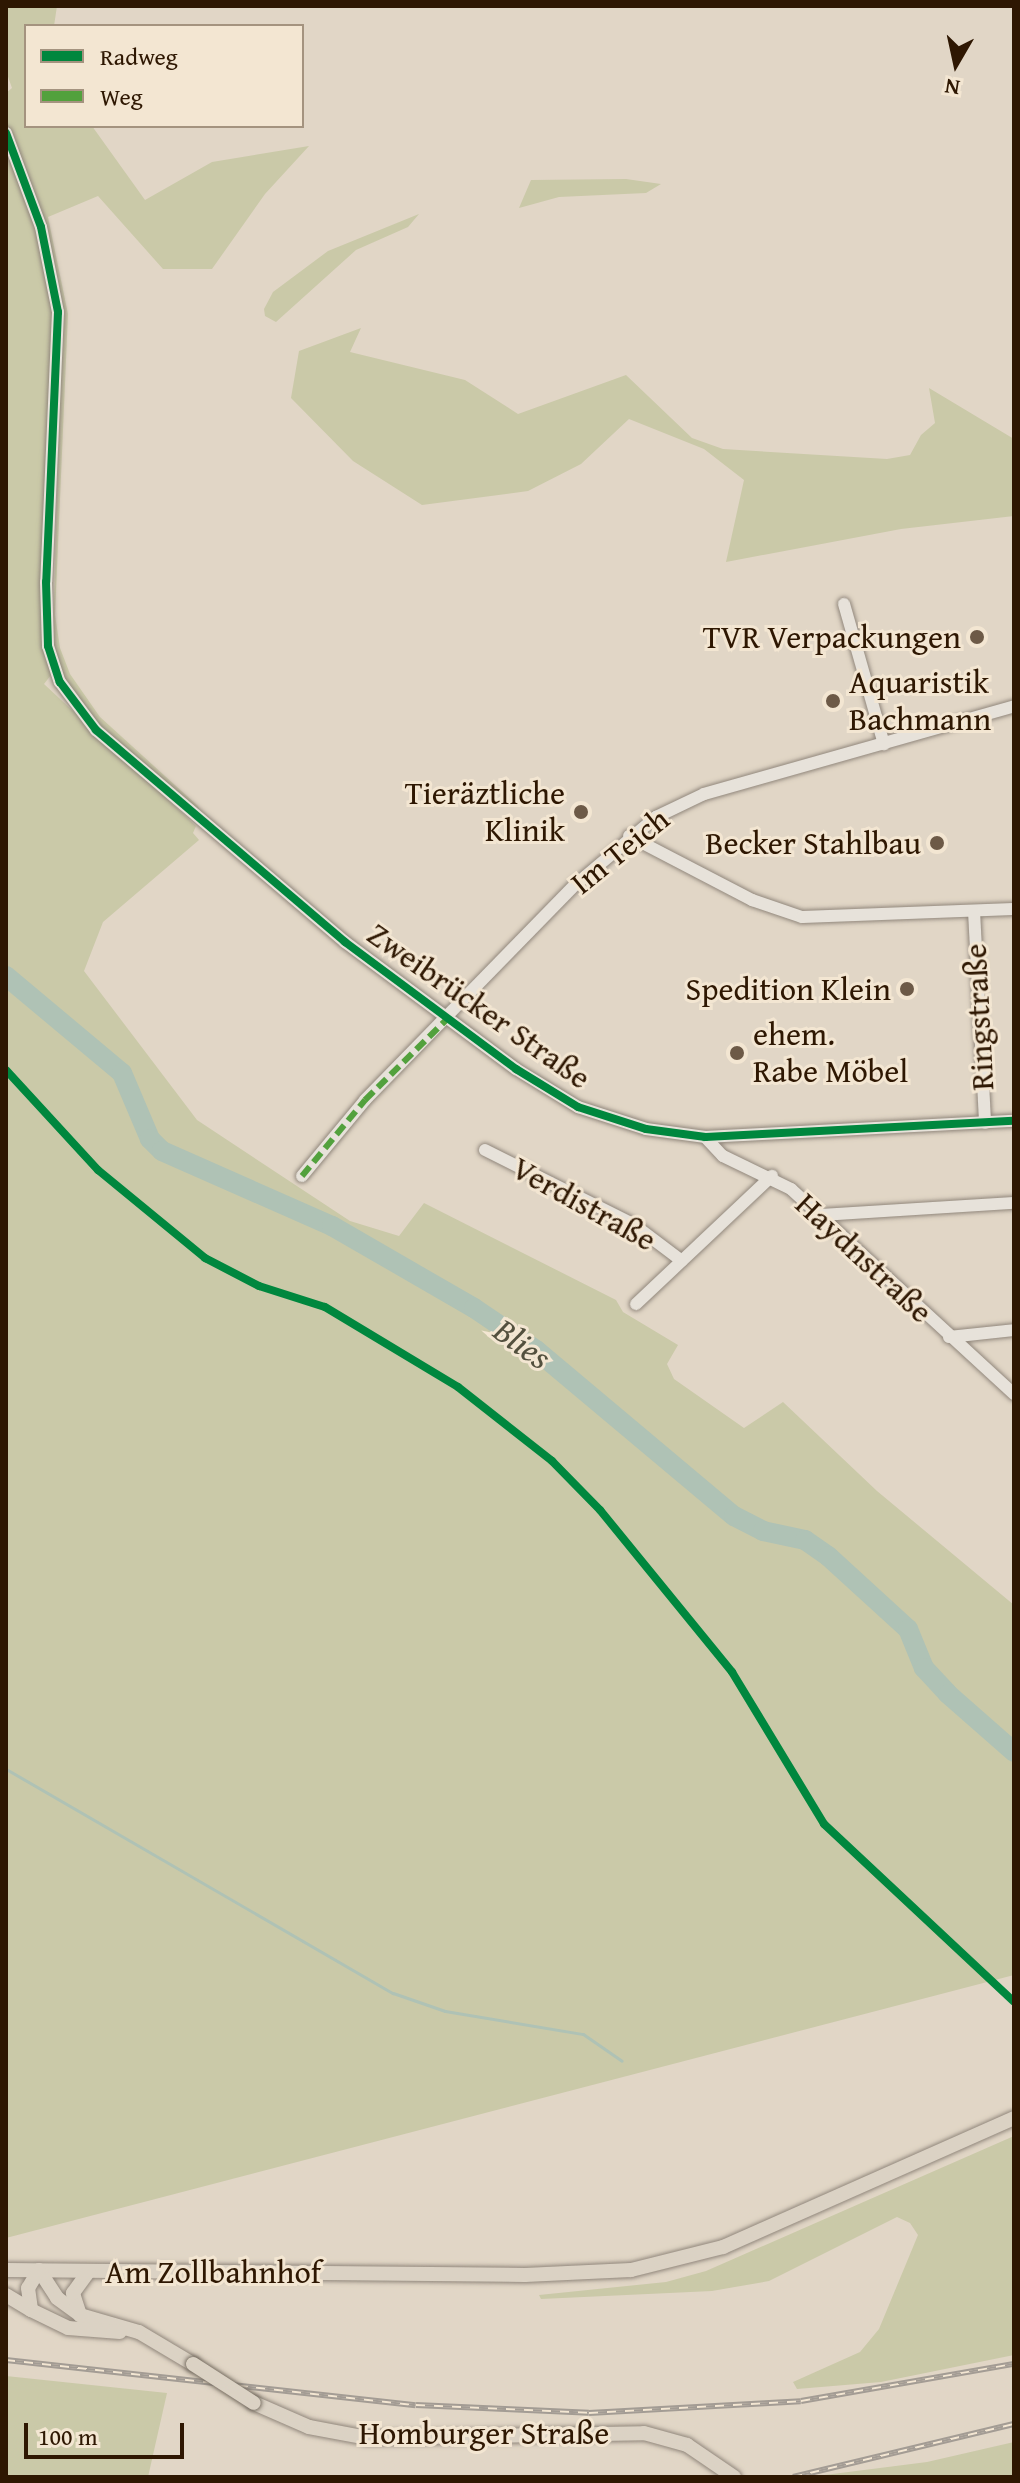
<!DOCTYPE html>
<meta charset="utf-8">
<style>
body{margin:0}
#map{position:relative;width:1020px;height:2483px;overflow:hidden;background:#e1d6c6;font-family:"Gentium Book Plus",serif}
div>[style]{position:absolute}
.green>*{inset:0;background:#cac9a8}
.stream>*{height:3px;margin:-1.5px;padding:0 1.5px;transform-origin:1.5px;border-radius:1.5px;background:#afc2b5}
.river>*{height:20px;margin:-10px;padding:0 10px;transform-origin:10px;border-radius:10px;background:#afc2b5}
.roads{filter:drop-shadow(0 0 2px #91877c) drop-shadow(0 0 2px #91877c)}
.minor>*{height:12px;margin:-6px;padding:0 6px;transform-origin:6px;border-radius:6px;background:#e7e2da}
.major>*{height:14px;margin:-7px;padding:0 7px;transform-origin:7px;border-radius:7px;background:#dbd2c4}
.rail>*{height:6px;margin-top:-3px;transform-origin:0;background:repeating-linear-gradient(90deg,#f3e6d2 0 9px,#a39c94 0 18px);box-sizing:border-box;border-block:2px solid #a39c94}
.bridges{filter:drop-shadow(0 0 2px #776e62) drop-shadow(0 0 2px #776e62)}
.major-bridge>*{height:14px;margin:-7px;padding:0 7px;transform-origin:7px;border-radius:7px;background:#dbd2c4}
.quiet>*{height:6px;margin-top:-3px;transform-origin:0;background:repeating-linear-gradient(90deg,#52a13d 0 12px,transparent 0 18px)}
.cycleway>*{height:8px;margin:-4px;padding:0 4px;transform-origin:4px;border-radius:4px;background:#00873e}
.dots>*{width:22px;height:22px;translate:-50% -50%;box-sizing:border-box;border:4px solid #f3e6d2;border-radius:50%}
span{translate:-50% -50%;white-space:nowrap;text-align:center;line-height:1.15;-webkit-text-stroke:6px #f3e6d2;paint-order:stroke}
.poi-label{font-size:32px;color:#2e1702}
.right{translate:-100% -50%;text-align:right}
.left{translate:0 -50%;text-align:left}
.street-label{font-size:32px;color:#2e1702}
.water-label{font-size:34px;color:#53503e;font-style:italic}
.frame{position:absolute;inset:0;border:8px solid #2e1702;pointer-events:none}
.legend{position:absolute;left:24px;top:24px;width:280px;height:104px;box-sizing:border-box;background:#f3e6d2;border:2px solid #a4937f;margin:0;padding:10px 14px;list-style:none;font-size:24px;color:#2e1702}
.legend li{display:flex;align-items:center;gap:16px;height:40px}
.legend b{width:40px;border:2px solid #a4937f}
.north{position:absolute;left:916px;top:24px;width:80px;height:80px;-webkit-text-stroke:6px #f3e6d2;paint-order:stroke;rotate:189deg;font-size:22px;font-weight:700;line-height:32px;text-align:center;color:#2e1702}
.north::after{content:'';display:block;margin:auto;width:28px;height:36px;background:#2e1702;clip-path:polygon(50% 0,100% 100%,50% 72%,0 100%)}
.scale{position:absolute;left:24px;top:2423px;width:160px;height:36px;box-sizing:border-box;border:4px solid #2e1702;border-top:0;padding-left:10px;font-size:24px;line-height:28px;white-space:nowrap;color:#2e1702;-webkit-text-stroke:6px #f3e6d2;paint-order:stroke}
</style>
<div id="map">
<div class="green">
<i style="clip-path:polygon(6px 6px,57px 6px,54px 26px,26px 26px,26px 126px,92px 126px,145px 200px,212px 162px,309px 146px,265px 194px,212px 269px,163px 269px,98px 196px,48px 217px,68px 314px,55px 615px,60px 648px,70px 674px,100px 717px,198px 806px,201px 815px,102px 729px,64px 680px,53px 642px,62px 305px,43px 216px,6px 121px,6px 93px,12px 88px,6px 71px)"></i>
<i style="clip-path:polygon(6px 148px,38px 232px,53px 314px,41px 609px,51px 675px,44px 684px,196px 826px,193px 833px,199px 840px,103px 922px,84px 971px,197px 1120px,350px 1221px,399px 1236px,424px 1203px,616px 1300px,623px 1312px,678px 1345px,667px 1364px,674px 1379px,744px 1428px,783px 1402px,877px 1491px,1014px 1605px,1014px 1975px,6px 2238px)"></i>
<i style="clip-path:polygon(626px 179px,661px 184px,646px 193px,559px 197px,519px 208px,531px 180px)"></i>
<i style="clip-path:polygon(419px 214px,408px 227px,356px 250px,276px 322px,265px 316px,264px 309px,273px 292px,328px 251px)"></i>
<i style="clip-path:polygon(361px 328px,350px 352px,465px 380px,518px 414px,626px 375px,692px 438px,723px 449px,887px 459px,910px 455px,921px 435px,935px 423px,929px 388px,1014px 439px,1014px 516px,901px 529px,726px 562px,744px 480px,704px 449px,629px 419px,581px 464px,528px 491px,422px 505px,353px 461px,291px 398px,299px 351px)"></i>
<i style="clip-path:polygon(1014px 2136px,1014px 2355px,881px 2382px,797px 2389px,793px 2382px,860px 2352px,879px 2329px,918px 2235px,910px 2223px,897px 2217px,769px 2281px,712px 2291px,541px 2299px,539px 2295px,666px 2282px,706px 2271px)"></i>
<i style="clip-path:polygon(6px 2376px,167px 2393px,148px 2477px,6px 2477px)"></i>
<i style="clip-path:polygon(1014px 2442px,1014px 2477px,809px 2477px,927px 2462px)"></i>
</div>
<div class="stream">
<i style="left:6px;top:1769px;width:447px;rotate:30.1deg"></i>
<i style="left:393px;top:1993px;width:55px;rotate:19.1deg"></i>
<i style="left:445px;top:2011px;width:140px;rotate:9.5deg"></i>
<i style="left:583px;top:2034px;width:47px;rotate:34.7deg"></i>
</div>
<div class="river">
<i style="left:6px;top:976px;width:151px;rotate:39.9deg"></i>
<i style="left:122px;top:1073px;width:72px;rotate:67deg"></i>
<i style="left:150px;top:1139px;width:17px;rotate:45deg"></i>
<i style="left:162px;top:1151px;width:186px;rotate:23.8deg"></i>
<i style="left:332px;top:1226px;width:164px;rotate:30deg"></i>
<i style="left:474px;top:1308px;width:75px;rotate:34.1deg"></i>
<i style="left:536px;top:1350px;width:258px;rotate:40deg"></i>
<i style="left:734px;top:1516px;width:33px;rotate:27deg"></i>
<i style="left:763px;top:1531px;width:43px;rotate:12.1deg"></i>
<i style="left:805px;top:1540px;width:28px;rotate:35deg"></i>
<i style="left:828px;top:1556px;width:108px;rotate:42.4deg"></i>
<i style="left:908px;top:1629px;width:42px;rotate:67.7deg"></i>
<i style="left:924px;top:1668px;width:35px;rotate:47deg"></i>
<i style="left:948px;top:1694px;width:88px;rotate:41.3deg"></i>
</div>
<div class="roads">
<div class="minor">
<i style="left:6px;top:133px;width:100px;rotate:69.6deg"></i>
<i style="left:41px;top:227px;width:87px;rotate:78.7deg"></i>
<i style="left:58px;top:312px;width:270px;rotate:92.5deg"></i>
<i style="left:46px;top:582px;width:64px;rotate:88.2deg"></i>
<i style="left:48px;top:646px;width:38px;rotate:72deg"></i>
<i style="left:60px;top:682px;width:60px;rotate:53.1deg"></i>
<i style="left:96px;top:730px;width:327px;rotate:40.4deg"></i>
<i style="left:345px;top:942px;width:213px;rotate:36.6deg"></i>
<i style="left:516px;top:1069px;width:73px;rotate:31.5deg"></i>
<i style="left:578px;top:1107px;width:71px;rotate:17.9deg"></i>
<i style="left:646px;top:1129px;width:60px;rotate:7.7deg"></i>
<i style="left:705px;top:1137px;width:309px;rotate:-3deg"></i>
<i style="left:844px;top:604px;width:146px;rotate:74.1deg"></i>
<i style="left:629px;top:836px;width:139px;rotate:27.5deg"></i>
<i style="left:752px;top:900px;width:53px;rotate:18.8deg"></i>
<i style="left:802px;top:917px;width:212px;rotate:-2.2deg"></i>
<i style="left:974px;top:911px;width:212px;rotate:87deg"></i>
<i style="left:705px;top:1137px;width:26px;rotate:47deg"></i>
<i style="left:723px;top:1156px;width:76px;rotate:25.9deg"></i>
<i style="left:791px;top:1189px;width:303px;rotate:42.6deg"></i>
<i style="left:485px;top:1150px;width:165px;rotate:26.6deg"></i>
<i style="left:633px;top:1224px;width:61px;rotate:37.1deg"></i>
<i style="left:302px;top:1176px;width:99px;rotate:-50.3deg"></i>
<i style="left:365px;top:1100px;width:301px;rotate:-45.7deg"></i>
<i style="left:575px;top:885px;width:106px;rotate:-40deg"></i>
<i style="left:656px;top:817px;width:53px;rotate:-25.6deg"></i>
<i style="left:704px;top:794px;width:322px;rotate:-15.8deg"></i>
<i style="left:821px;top:1215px;width:193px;rotate:-3.6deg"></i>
<i style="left:636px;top:1304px;width:187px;rotate:-43.3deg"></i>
<i style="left:949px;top:1337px;width:65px;rotate:-6.1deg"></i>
</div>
<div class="major">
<i style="left:6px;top:2270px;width:519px;rotate:0.55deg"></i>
<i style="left:525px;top:2275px;width:106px;rotate:-2.7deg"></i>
<i style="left:631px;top:2270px;width:95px;rotate:-14deg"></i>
<i style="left:723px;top:2247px;width:318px;rotate:-23.9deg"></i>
<i style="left:39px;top:2270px;width:33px;rotate:57deg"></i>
<i style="left:57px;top:2298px;width:29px;rotate:36deg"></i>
<i style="left:80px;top:2315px;width:61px;rotate:16.1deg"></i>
<i style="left:139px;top:2332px;width:63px;rotate:30.7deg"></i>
<i style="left:39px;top:2270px;width:21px;rotate:121deg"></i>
<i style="left:28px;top:2288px;width:22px;rotate:82deg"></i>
<i style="left:31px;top:2310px;width:41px;rotate:25.9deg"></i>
<i style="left:68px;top:2328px;width:52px;rotate:4.4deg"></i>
<i style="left:6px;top:2295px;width:29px;rotate:31deg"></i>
<i style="left:80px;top:2315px;width:23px;rotate:-108deg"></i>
<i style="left:73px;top:2293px;width:27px;rotate:-54deg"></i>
<i style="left:254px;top:2403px;width:60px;rotate:23.6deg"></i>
<i style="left:309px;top:2427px;width:59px;rotate:10.7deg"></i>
<i style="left:367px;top:2438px;width:277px;rotate:-1deg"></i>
<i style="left:644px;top:2433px;width:45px;rotate:15.6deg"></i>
<i style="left:687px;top:2445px;width:57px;rotate:34.2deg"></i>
</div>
</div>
<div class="rail">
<i style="left:6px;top:2360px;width:412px;rotate:6.3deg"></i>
<i style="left:416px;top:2405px;width:173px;rotate:2.6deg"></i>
<i style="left:589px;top:2413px;width:212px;rotate:-3.2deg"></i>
<i style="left:801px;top:2401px;width:216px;rotate:-9.9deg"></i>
<i style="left:793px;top:2477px;width:227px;rotate:-13.5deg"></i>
</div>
<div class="bridges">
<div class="major-bridge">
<i style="left:193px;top:2364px;width:72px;rotate:32.6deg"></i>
</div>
</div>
<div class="quiet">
<i style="left:302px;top:1176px;width:99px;rotate:-50.3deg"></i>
<i style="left:365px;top:1100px;width:115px;rotate:-44.6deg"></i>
</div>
<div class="cycleway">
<i style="left:6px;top:133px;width:100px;rotate:69.6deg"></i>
<i style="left:41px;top:227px;width:87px;rotate:78.7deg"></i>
<i style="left:58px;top:312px;width:270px;rotate:92.5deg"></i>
<i style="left:46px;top:582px;width:64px;rotate:88.2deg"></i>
<i style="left:48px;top:646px;width:38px;rotate:72deg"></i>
<i style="left:60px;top:682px;width:60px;rotate:53.1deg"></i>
<i style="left:96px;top:730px;width:327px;rotate:40.4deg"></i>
<i style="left:345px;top:942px;width:213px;rotate:36.6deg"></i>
<i style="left:516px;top:1069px;width:73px;rotate:31.5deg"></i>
<i style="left:578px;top:1107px;width:71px;rotate:17.9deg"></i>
<i style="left:646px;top:1129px;width:60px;rotate:7.7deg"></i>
<i style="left:705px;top:1137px;width:309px;rotate:-3deg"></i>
<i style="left:6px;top:1070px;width:136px;rotate:47.4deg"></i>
<i style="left:98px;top:1170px;width:139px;rotate:39.4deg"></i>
<i style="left:205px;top:1258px;width:61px;rotate:27.4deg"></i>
<i style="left:259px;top:1286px;width:69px;rotate:17.7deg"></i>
<i style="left:325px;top:1307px;width:155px;rotate:31deg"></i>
<i style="left:458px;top:1387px;width:120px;rotate:38.2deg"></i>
<i style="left:552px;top:1461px;width:69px;rotate:45.6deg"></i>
<i style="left:600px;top:1510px;width:209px;rotate:50.8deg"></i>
<i style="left:732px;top:1672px;width:178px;rotate:58.8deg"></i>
<i style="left:824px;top:1824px;width:260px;rotate:43.1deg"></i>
</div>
<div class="dots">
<i style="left:977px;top:637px;background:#6d5a47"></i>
<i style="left:833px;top:701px;background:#6d5a47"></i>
<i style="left:581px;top:812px;background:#6d5a47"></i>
<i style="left:937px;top:843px;background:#6d5a47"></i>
<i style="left:907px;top:989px;background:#6d5a47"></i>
<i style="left:737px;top:1053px;background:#6d5a47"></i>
</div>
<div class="poi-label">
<span class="right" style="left:961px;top:637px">TVR Verpackungen</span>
<span class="left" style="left:849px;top:701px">Aquaristik<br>Bachmann</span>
<span class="right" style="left:565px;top:812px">Tieräztliche<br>Klinik</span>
<span class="right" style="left:921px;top:843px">Becker Stahlbau</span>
<span class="right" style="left:891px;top:989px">Spedition Klein</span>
<span class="left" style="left:753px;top:1053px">ehem.<br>Rabe Möbel</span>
</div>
<div class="street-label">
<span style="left:620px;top:851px;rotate:-39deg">Im Teich</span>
<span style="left:479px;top:1006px;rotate:35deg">Zweibrücker Straße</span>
<span style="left:979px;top:1017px;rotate:-93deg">Ringstraße</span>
<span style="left:584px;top:1204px;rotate:29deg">Verdistraße</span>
<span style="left:864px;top:1258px;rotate:43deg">Haydnstraße</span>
<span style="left:213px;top:2272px">Am Zollbahnhof</span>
<span style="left:484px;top:2433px">Homburger Straße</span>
</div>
<div class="water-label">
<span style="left:523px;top:1343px;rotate:36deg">Blies</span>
</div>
<div class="frame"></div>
<ul class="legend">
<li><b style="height:10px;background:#00873e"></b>Radweg</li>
<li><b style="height:10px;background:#52a13d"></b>Weg</li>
</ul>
<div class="north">N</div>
<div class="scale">100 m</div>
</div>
